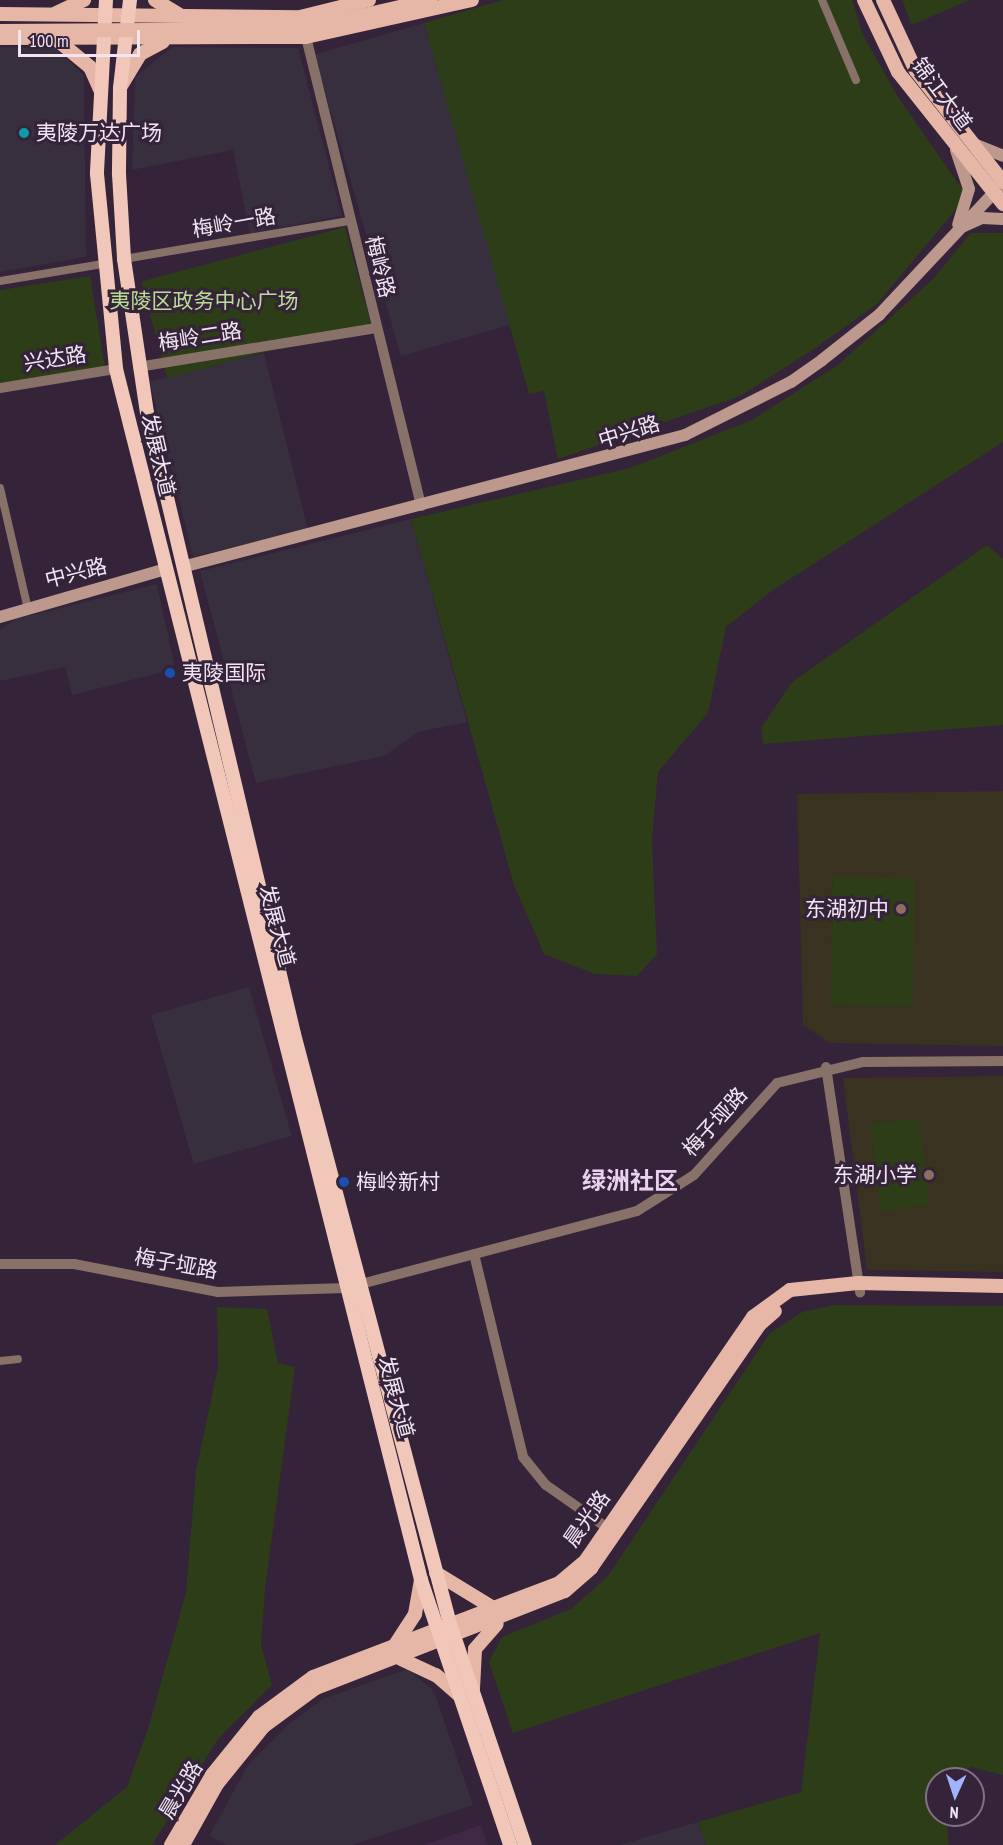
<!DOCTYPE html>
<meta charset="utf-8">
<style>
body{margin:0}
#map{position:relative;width:1003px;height:1845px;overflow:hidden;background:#352339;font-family:"PT Sans Narrow","Noto Sans SC",sans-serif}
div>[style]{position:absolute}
.commercial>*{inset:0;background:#372e3e;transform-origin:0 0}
.built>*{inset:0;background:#3f2844}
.education>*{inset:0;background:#393221}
.green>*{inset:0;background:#2c3d17;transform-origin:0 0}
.minor>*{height:8px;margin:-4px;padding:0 4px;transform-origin:4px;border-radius:4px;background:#887169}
.tertiary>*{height:10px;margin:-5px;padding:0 5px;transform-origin:5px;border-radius:5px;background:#887169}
.secondary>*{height:12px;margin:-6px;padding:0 6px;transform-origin:6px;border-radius:6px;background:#bd988c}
.primary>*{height:14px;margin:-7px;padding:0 7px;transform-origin:7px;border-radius:7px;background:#e6b6a6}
.trunk>*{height:14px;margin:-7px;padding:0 7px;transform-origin:7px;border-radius:7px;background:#f0c7b9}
.primary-bridge>*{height:14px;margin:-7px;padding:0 7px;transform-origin:7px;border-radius:7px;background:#e6b6a6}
.dots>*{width:16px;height:16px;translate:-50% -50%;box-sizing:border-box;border:3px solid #352339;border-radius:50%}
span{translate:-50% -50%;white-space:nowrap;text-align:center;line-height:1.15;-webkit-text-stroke:6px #352339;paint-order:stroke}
.street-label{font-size:21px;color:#f1e5f4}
.poi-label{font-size:21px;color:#f1e5f4}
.left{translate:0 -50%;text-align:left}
.right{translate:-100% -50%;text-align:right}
.park-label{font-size:21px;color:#bbdd96}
.quarter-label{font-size:24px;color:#e9d2ef;font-weight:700}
.north{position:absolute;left:925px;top:1767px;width:60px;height:60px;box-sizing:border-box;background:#352339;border:2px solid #807184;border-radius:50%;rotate:183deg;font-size:16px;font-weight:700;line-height:24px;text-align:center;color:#f1e5f4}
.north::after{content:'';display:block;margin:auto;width:21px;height:27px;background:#a1b3fd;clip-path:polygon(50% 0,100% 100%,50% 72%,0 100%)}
.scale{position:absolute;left:18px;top:30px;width:122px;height:27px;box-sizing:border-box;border:3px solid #f1e5f4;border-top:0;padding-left:8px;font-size:18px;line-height:21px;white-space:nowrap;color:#f1e5f4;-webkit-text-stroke:4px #352339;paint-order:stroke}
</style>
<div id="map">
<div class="commercial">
<i style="left:424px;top:23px;width:314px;height:114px;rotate:74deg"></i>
<i style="clip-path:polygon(0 47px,55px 48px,84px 75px,86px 257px,0 272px)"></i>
<i style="clip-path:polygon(172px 47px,298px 48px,342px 216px,250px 233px,233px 150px,132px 170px,135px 77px)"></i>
<i style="left:264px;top:353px;width:181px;height:118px;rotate:76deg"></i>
<i style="clip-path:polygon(411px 519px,467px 722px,418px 732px,384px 756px,256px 783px,200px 571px)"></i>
<i style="clip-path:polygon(157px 584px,175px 669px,72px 695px,65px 667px,0 681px,0 630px,16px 619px)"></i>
<i style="left:249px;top:987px;width:155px;height:102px;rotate:74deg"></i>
<i style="clip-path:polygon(407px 1669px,434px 1691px,473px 1805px,352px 1845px,226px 1845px,209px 1836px,248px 1765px,289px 1724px,323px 1699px)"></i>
<i style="clip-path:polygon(698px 1822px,706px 1845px,619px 1845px)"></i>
</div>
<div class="built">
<i style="clip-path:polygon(481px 1825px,488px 1845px,423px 1845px)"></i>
</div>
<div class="education">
<i style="clip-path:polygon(1003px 791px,1003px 1046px,829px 1043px,803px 1025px,797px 794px)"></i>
<i style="clip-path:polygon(1003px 1076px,1003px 1272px,867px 1270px,843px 1078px)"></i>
</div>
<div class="green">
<i style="clip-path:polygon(503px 0,852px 0,863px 35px,898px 97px,967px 196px,877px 304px,814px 349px,740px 396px,558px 459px,544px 391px,529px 394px,424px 23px)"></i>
<i style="clip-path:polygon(902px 0,969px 0,912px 25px)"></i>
<i style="left:345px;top:227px;width:100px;height:211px;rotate:75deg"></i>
<i style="clip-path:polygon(971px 233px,1003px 233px,1003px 442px,773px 590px,726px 627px,708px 713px,658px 772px,652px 840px,657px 954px,637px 976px,595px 974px,544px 954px,514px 885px,411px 519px,630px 468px,752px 420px,838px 365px,933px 279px)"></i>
<i style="clip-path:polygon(90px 276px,105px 367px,0 384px,0 290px)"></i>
<i style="clip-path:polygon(987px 545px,1003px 559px,1003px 725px,763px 744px,761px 728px,792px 682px)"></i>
<i style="left:833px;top:877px;width:82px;height:128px;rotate:1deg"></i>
<i style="left:919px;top:1118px;width:88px;height:49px;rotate:83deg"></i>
<i style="clip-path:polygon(834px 1305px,1003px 1306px,1003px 1775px,971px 1767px,951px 1779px,937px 1779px,937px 1815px,946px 1815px,949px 1845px,706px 1845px,698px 1822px,801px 1792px,820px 1633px,513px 1733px,489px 1662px,502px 1637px,571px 1609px,608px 1576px,770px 1333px,802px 1312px)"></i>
<i style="clip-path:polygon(217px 1307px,267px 1309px,278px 1363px,295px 1367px,265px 1589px,261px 1645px,272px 1685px,218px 1739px,152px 1845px,55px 1845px,127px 1787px,149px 1726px,186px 1592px,196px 1471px,218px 1367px)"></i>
</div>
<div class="minor">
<i style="left:822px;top:0;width:87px;rotate:67deg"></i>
<i style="left:124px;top:259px;width:228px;rotate:-9.6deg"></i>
<i style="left:0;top:281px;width:104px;rotate:-9.4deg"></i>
<i style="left:0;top:488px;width:120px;rotate:77deg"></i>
<i style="left:0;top:1361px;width:18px;rotate:-6deg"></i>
</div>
<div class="tertiary">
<i style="left:306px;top:37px;width:483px;rotate:76.2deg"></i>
<i style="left:138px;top:367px;width:240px;rotate:-9.3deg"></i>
<i style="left:0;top:388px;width:118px;rotate:-9.3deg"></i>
<i style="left:826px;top:1067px;width:228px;rotate:81.4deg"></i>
<i style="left:474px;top:1254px;width:209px;rotate:76.4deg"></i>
<i style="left:523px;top:1457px;width:36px;rotate:51deg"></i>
<i style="left:546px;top:1485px;width:82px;rotate:35deg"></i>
<i style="left:0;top:1264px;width:74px"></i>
<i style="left:74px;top:1264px;width:147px;rotate:11deg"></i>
<i style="left:218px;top:1292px;width:128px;rotate:-1.8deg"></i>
<i style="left:361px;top:1284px;width:285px;rotate:-14.8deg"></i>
<i style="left:637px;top:1211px;width:67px;rotate:-32.3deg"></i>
<i style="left:694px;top:1175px;width:124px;rotate:-47.9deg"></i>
<i style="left:777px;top:1083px;width:89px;rotate:-13.7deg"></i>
<i style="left:863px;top:1062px;width:140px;rotate:-0.4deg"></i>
</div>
<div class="secondary">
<i style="left:974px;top:144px;width:31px;rotate:22deg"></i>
<i style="left:956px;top:150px;width:41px;rotate:71.6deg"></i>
<i style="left:969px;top:189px;width:37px;rotate:107deg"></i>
<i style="left:964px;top:226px;width:20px;rotate:-24deg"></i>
<i style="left:982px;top:218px;width:21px;rotate:3deg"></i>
<i style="left:186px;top:566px;width:516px;rotate:-14.71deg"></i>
<i style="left:685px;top:435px;width:119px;rotate:-26.6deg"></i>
<i style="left:791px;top:382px;width:38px;rotate:-35deg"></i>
<i style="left:822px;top:360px;width:73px;rotate:-38.3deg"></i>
<i style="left:879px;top:315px;width:181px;rotate:-46.8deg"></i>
<i style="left:0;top:617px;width:170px;rotate:-16.1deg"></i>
</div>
<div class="primary">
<i style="left:155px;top:0;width:29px;rotate:31deg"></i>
<i style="left:864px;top:0;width:80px;rotate:64.7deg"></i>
<i style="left:898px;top:72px;width:169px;rotate:51.5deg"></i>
<i style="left:883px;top:0;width:78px;rotate:65.1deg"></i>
<i style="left:916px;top:71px;width:141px;rotate:51.9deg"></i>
<i style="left:56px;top:13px;width:31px;rotate:-25deg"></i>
<i style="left:0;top:14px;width:300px;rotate:0.6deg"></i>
<i style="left:300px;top:17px;width:71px;rotate:-13.8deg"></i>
<i style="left:0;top:38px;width:306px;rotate:-0.2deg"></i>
<i style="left:306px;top:37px;width:170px;rotate:-12.6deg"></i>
<i style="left:56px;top:39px;width:44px;rotate:39.5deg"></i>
<i style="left:90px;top:67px;width:24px;rotate:66deg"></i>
<i style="left:121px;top:86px;width:37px;rotate:-59deg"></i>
<i style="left:140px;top:54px;width:26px;rotate:-28deg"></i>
<i style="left:436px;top:1573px;width:69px;rotate:31.4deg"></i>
<i style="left:395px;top:1645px;width:37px;rotate:-57deg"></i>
<i style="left:415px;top:1614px;width:35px;rotate:-80deg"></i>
<i style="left:401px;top:1659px;width:38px;rotate:25deg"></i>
<i style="left:436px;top:1675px;width:30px;rotate:41deg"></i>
<i style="left:473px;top:1689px;width:40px;rotate:-87.1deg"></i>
<i style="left:475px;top:1649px;width:33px;rotate:-49deg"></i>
<i style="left:171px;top:1845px;width:81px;rotate:-59.6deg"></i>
<i style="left:212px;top:1775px;width:75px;rotate:-51deg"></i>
<i style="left:259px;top:1717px;width:67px;rotate:-36.5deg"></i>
<i style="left:313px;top:1677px;width:263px;rotate:-20.9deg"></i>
<i style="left:559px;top:1583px;width:35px;rotate:-40deg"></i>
<i style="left:586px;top:1560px;width:295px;rotate:-55.5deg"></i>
<i style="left:753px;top:1317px;width:46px;rotate:-36.1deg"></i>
<i style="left:790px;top:1290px;width:68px;rotate:-5.9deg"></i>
<i style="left:858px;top:1283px;width:145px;rotate:1.2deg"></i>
<i style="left:183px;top:1845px;width:70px;rotate:-60.9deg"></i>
<i style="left:217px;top:1784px;width:75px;rotate:-51deg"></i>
<i style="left:264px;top:1726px;width:64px;rotate:-36.2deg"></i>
<i style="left:316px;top:1688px;width:267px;rotate:-21.3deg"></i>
<i style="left:565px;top:1591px;width:35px;rotate:-41deg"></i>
<i style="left:591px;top:1568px;width:295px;rotate:-55.3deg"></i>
<i style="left:759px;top:1325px;width:21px;rotate:-41deg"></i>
</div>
<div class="trunk">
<i style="left:106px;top:0;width:174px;rotate:93deg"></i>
<i style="left:97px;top:174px;width:196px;rotate:84.4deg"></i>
<i style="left:116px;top:369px;width:1249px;rotate:75.86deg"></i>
<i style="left:421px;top:1580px;width:280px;rotate:71.4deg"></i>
<i style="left:130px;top:0;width:89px;rotate:96.5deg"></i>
<i style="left:120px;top:88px;width:86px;rotate:90.7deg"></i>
<i style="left:119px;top:174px;width:85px;rotate:86.6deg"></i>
<i style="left:124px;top:259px;width:156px;rotate:81.5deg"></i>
<i style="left:147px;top:413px;width:638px;rotate:76.68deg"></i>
<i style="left:294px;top:1034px;width:610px;rotate:75.19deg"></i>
<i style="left:450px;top:1624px;width:233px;rotate:71.3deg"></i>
</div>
<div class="primary-bridge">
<i style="left:0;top:31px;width:303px;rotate:-0.4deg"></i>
<i style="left:303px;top:29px;width:131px;rotate:-12.8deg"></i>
</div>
<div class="dots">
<i style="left:24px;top:133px;background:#0f9aa8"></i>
<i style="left:170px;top:673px;background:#1a4fb4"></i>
<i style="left:901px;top:909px;background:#8d6e63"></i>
<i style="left:929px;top:1175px;background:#8d6e63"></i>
<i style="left:344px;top:1182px;background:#1a4fb4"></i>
</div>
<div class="street-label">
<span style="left:942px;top:94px;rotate:53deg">锦江大道</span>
<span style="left:234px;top:223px;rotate:-10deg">梅岭一路</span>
<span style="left:380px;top:267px;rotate:76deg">梅岭路</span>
<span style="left:200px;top:337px;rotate:-9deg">梅岭二路</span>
<span style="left:55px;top:359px;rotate:-9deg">兴达路</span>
<span style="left:629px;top:432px;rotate:-17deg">中兴路</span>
<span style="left:158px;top:455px;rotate:77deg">发展大道</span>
<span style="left:76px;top:573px;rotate:-14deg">中兴路</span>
<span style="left:277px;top:926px;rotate:75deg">发展大道</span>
<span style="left:715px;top:1122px;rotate:-48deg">梅子垭路</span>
<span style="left:176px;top:1264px;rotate:10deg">梅子垭路</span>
<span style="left:396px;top:1397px;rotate:75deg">发展大道</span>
<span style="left:587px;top:1519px;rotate:-55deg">晨光路</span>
<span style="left:181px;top:1790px;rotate:-59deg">晨光路</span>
</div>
<div class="poi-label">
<span class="left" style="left:36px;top:133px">夷陵万达广场</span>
<span class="left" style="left:182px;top:673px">夷陵国际</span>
<span class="right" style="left:889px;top:909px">东湖初中</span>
<span class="right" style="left:917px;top:1175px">东湖小学</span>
<span class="left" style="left:356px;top:1182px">梅岭新村</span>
</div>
<div class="park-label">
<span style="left:204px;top:301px">夷陵区政务中心广场</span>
</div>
<div class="quarter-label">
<span style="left:630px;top:1181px">绿洲社区</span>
</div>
<div class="north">N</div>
<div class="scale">100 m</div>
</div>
